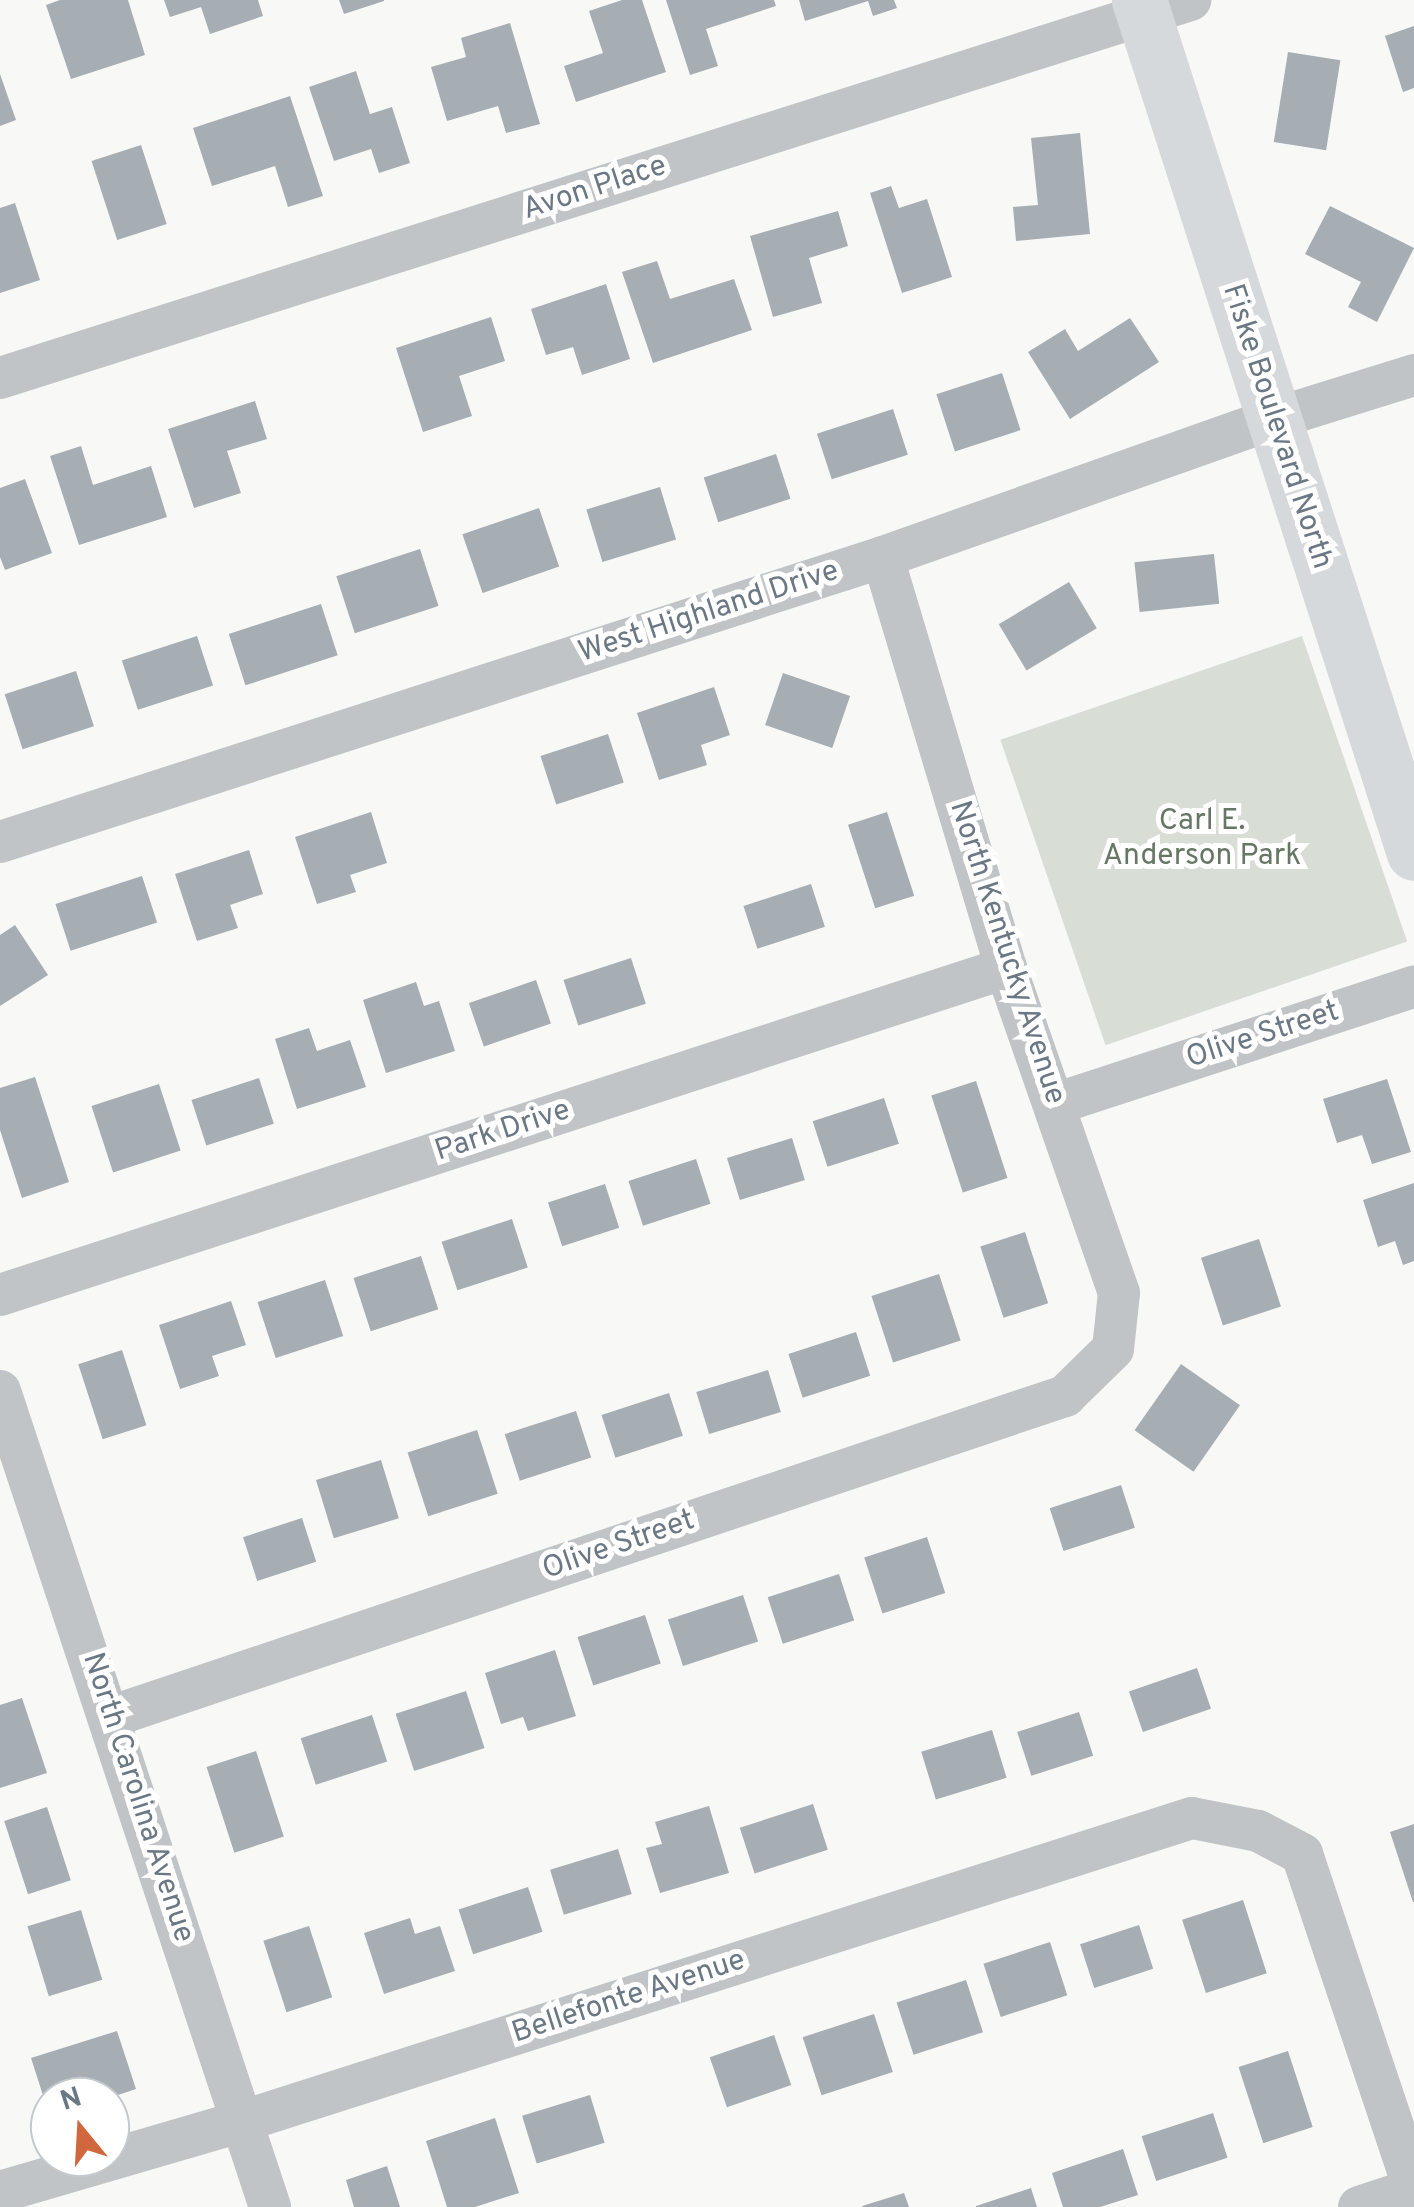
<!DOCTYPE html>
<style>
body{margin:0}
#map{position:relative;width:1414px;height:2207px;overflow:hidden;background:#f8f8f6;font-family:Overpass,sans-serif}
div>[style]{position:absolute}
.green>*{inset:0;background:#d8ddd6;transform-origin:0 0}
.building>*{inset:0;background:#a6adb3;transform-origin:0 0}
.street>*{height:42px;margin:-21px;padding:0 21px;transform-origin:21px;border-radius:21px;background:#c0c4c7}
.secondary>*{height:55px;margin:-27.5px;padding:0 27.5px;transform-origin:27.5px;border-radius:27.5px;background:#d5d9dc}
span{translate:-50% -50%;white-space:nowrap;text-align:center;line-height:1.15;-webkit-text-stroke:10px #fff;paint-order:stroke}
.street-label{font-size:30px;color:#6b7884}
.park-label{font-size:30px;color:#677765}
.north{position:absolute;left:30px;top:2077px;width:100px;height:100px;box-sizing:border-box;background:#fff;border:2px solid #c4c9ce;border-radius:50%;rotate:342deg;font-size:28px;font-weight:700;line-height:40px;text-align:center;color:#6b7884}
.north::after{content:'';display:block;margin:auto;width:35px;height:45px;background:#d1673e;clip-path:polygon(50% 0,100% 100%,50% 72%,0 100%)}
</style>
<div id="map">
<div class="green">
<i style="left:1302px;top:636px;width:323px;height:319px;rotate:71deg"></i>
</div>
<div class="building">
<i style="clip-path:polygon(60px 0,128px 0,145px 55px,71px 79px,46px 5px)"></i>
<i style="clip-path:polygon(164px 0,258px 0,263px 16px,210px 34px,201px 7px,170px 17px)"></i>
<i style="clip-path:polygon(339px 0,384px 0,384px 1px,344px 14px)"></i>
<i style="clip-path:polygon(622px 0,642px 0,666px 72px,576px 102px,564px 66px,603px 53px,589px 11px)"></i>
<i style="clip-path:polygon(666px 0,774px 0,776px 6px,706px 29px,718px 66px,690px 75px)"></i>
<i style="clip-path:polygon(799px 0,894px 0,897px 8px,873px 16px,868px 1px,805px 21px)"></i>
<i style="clip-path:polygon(510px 23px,540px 124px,506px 133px,498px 106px,447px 121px,431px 67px,466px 57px,461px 38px)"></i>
<i style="clip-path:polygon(1414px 26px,1414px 88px,1403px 92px,1385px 36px)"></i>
<i style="left:1288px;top:52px;width:53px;height:91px;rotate:9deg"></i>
<i style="clip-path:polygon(356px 71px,370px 114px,392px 107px,410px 163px,379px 173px,371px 149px,334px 161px,309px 87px)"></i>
<i style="clip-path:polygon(0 74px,16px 120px,0 126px)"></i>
<i style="clip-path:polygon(290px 96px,323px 196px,288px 207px,275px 166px,212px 186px,193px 128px)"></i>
<i style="clip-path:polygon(1080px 133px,1090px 234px,1016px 241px,1013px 207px,1038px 205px,1031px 138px)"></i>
<i style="left:141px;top:145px;width:83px;height:52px;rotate:72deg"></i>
<i style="clip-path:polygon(891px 186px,899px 208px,927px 199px,952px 277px,902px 293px,870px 193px)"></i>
<i style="clip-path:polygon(15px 203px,40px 280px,0 293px,0 208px)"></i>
<i style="clip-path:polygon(1330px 206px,1414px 248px,1377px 322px,1348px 307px,1361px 282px,1305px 254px)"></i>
<i style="clip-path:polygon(838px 211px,848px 246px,809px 258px,822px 303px,773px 317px,750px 236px)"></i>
<i style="clip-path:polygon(657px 261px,670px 299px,734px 279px,752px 330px,653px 363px,622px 272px)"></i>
<i style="clip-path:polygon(606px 284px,630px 359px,582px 375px,573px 347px,546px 355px,531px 309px)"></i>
<i style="clip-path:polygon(491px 317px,505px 361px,459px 376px,472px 416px,423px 432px,396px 348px)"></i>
<i style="clip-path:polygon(1130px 318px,1159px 362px,1070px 419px,1028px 352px,1065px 329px,1078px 351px)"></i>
<i style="left:1002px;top:373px;width:60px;height:69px;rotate:72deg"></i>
<i style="clip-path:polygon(255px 401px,267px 439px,227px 451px,241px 493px,194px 508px,168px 429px)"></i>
<i style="left:893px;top:409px;width:48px;height:80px;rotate:72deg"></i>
<i style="clip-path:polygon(81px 446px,93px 485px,151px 466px,167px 517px,79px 545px,50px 456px)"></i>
<i style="left:776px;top:454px;width:47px;height:76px;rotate:72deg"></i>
<i style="clip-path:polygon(25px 479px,52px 553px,5px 570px,0 557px,0 488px)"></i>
<i style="left:660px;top:487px;width:55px;height:77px;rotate:73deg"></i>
<i style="left:539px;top:508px;width:62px;height:81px;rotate:71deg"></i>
<i style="left:420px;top:549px;width:60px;height:88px;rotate:72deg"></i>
<i style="left:1214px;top:554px;width:50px;height:80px;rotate:84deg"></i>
<i style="left:1069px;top:582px;width:54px;height:82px;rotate:59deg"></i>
<i style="left:321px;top:604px;width:54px;height:97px;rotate:72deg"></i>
<i style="left:197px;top:636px;width:52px;height:79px;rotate:72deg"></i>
<i style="left:76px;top:671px;width:58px;height:75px;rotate:72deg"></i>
<i style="left:783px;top:673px;width:71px;height:55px;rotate:19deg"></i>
<i style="clip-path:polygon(714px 687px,730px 735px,701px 745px,707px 765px,659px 780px,637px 713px)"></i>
<i style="left:608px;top:734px;width:51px;height:71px;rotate:72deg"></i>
<i style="clip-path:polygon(371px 812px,387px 863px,350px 875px,356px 892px,317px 904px,295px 837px)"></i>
<i style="left:887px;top:812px;width:88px;height:41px;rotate:72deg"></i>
<i style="clip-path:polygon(249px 850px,263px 894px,230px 905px,238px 928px,197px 941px,175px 874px)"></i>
<i style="left:142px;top:876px;width:49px;height:91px;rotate:72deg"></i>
<i style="left:811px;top:884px;width:45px;height:71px;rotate:72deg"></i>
<i style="clip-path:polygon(15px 925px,48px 975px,0 1006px,0 935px)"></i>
<i style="left:631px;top:958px;width:48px;height:71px;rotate:72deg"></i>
<i style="left:536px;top:980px;width:46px;height:71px;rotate:71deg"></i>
<i style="clip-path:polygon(416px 982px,424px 1006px,439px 1001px,455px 1051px,386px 1073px,363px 1000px)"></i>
<i style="clip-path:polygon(309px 1028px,317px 1051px,350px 1040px,366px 1087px,297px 1109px,275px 1039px)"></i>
<i style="clip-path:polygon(35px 1077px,69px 1182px,22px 1198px,0 1130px,0 1088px)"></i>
<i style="left:259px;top:1078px;width:48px;height:71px;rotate:72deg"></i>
<i style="clip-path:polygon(1387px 1079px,1411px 1152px,1372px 1164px,1362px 1135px,1337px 1143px,1323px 1099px)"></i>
<i style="left:976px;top:1081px;width:102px;height:47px;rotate:72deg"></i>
<i style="left:159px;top:1084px;width:70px;height:71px;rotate:72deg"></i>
<i style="left:884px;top:1098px;width:48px;height:75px;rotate:72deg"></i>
<i style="left:792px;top:1138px;width:44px;height:68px;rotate:73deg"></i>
<i style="left:696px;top:1159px;width:47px;height:71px;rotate:72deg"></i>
<i style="clip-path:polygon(1414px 1183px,1414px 1261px,1403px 1265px,1395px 1241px,1378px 1247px,1363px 1200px)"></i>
<i style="left:605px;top:1184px;width:46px;height:60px;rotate:72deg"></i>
<i style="left:512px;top:1219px;width:51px;height:74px;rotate:72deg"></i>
<i style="left:1025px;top:1232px;width:75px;height:47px;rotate:72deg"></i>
<i style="left:1259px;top:1239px;width:71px;height:61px;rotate:72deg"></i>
<i style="left:421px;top:1256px;width:56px;height:71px;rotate:72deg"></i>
<i style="left:939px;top:1274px;width:70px;height:71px;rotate:72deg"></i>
<i style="left:325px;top:1280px;width:59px;height:71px;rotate:72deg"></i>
<i style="clip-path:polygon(231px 1301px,246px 1345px,212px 1356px,219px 1376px,180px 1389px,159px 1325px)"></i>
<i style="left:856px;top:1332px;width:46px;height:71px;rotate:72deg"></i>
<i style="left:122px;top:1350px;width:79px;height:46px;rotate:72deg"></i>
<i style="left:1181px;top:1364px;width:72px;height:81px;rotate:35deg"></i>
<i style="left:768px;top:1370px;width:44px;height:75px;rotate:73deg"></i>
<i style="left:669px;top:1393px;width:45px;height:71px;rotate:72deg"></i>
<i style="left:576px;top:1411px;width:49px;height:75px;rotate:72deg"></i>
<i style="left:477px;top:1430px;width:67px;height:73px;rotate:72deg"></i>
<i style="left:381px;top:1460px;width:61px;height:68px;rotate:73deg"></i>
<i style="left:1121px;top:1485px;width:45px;height:75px;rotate:72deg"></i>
<i style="left:302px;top:1518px;width:46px;height:62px;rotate:72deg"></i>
<i style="left:927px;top:1537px;width:59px;height:66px;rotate:72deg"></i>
<i style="left:839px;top:1574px;width:49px;height:75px;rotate:72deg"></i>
<i style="left:743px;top:1595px;width:49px;height:79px;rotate:72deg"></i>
<i style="left:645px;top:1615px;width:51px;height:71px;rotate:72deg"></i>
<i style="clip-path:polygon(555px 1650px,576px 1716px,528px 1731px,523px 1717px,501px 1724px,485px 1673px)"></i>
<i style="left:1197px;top:1668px;width:43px;height:72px;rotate:71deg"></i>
<i style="left:466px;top:1691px;width:60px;height:74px;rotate:72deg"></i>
<i style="clip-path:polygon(22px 1698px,47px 1773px,0 1788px,0 1705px)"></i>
<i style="left:1079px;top:1712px;width:46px;height:65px;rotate:72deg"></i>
<i style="left:372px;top:1715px;width:49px;height:75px;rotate:72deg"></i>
<i style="left:992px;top:1730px;width:50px;height:74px;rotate:73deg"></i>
<i style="left:256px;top:1751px;width:90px;height:52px;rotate:72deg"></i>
<i style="left:813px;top:1804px;width:48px;height:77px;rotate:72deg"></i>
<i style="clip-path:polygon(709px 1806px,729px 1873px,660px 1893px,646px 1848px,662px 1844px,655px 1822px)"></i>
<i style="left:47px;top:1807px;width:77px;height:45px;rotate:72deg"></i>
<i style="clip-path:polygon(1414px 1824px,1414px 1902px,1413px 1902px,1390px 1832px)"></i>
<i style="left:618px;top:1849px;width:47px;height:71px;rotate:73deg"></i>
<i style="left:528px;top:1887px;width:47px;height:73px;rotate:72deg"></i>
<i style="left:1243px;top:1900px;width:77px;height:64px;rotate:72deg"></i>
<i style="left:81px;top:1910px;width:73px;height:56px;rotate:73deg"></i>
<i style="clip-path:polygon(410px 1918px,415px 1934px,440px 1926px,455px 1971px,384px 1994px,364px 1933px)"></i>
<i style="left:1139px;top:1925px;width:46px;height:62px;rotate:72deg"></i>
<i style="left:309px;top:1926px;width:75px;height:48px;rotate:72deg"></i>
<i style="left:1050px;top:1942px;width:56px;height:70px;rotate:72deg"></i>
<i style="left:966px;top:1980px;width:55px;height:73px;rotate:72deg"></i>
<i style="left:874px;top:2014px;width:61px;height:75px;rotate:72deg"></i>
<i style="clip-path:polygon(117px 2031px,136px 2089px,112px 2097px,50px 2097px,49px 2114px,31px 2058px)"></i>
<i style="left:774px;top:2035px;width:53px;height:68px;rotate:71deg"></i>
<i style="left:1288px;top:2051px;width:80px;height:52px;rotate:72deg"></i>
<i style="left:590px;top:2095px;width:50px;height:71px;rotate:73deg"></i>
<i style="left:1213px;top:2113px;width:47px;height:75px;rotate:72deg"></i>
<i style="clip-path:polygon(495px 2118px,519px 2193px,475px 2207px,447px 2207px,426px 2141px)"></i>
<i style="clip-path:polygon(1123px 2149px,1138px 2195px,1100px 2207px,1063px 2207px,1052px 2173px)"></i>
<i style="clip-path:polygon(387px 2166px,400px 2207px,354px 2207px,346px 2180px)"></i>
<i style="clip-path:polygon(1031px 2188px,1037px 2207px,976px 2207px,976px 2206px)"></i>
<i style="clip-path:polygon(904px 2193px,909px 2207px,863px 2207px,862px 2206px)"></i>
</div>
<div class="street">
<i style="left:0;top:378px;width:1249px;rotate:-17.62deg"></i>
<i style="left:0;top:842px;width:928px;rotate:-17.89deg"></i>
<i style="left:883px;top:557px;width:414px;rotate:-19.5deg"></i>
<i style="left:1273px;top:419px;width:148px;rotate:-17.3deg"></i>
<i style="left:1055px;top:1104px;width:378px;rotate:-18.1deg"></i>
<i style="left:0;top:1295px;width:1058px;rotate:-18.01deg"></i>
<i style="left:0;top:1391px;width:860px;rotate:71.69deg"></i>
<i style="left:110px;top:1717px;width:1008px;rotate:-18.58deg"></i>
<i style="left:1065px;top:1396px;width:67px;rotate:-44.4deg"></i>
<i style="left:1113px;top:1349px;width:56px;rotate:-83.9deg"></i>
<i style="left:1119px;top:1293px;width:344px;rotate:-109.2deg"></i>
<i style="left:1006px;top:968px;width:429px;rotate:-106.7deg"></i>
<i style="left:0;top:2192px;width:253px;rotate:-16.3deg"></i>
<i style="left:243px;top:2121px;width:996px;rotate:-17.71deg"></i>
<i style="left:1192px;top:1818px;width:67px;rotate:11.1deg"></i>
<i style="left:1258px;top:1831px;width:50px;rotate:27.6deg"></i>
<i style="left:1302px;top:1854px;width:352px;rotate:71.5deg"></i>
<i style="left:1359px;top:2207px;width:58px;rotate:-18.1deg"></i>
</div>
<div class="secondary">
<i style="left:1139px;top:0;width:896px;rotate:72.13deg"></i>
</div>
<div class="street-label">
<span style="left:595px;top:189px;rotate:-18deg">Avon Place</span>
<span style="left:1276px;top:427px;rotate:72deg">Fiske Boulevard North</span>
<span style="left:709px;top:613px;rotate:-18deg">West Highland Drive</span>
<span style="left:1006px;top:953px;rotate:72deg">North Kentucky Avenue</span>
<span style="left:1263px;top:1036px;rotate:-18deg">Olive Street</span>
<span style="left:503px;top:1132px;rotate:-18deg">Park Drive</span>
<span style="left:619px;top:1546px;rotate:-19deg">Olive Street</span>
<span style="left:137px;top:1798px;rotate:72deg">North Carolina Avenue</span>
<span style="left:629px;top:1998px;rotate:-18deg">Bellefonte Avenue</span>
</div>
<div class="park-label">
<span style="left:1202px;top:839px">Carl E.<br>Anderson Park</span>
</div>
<div class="north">N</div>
</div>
